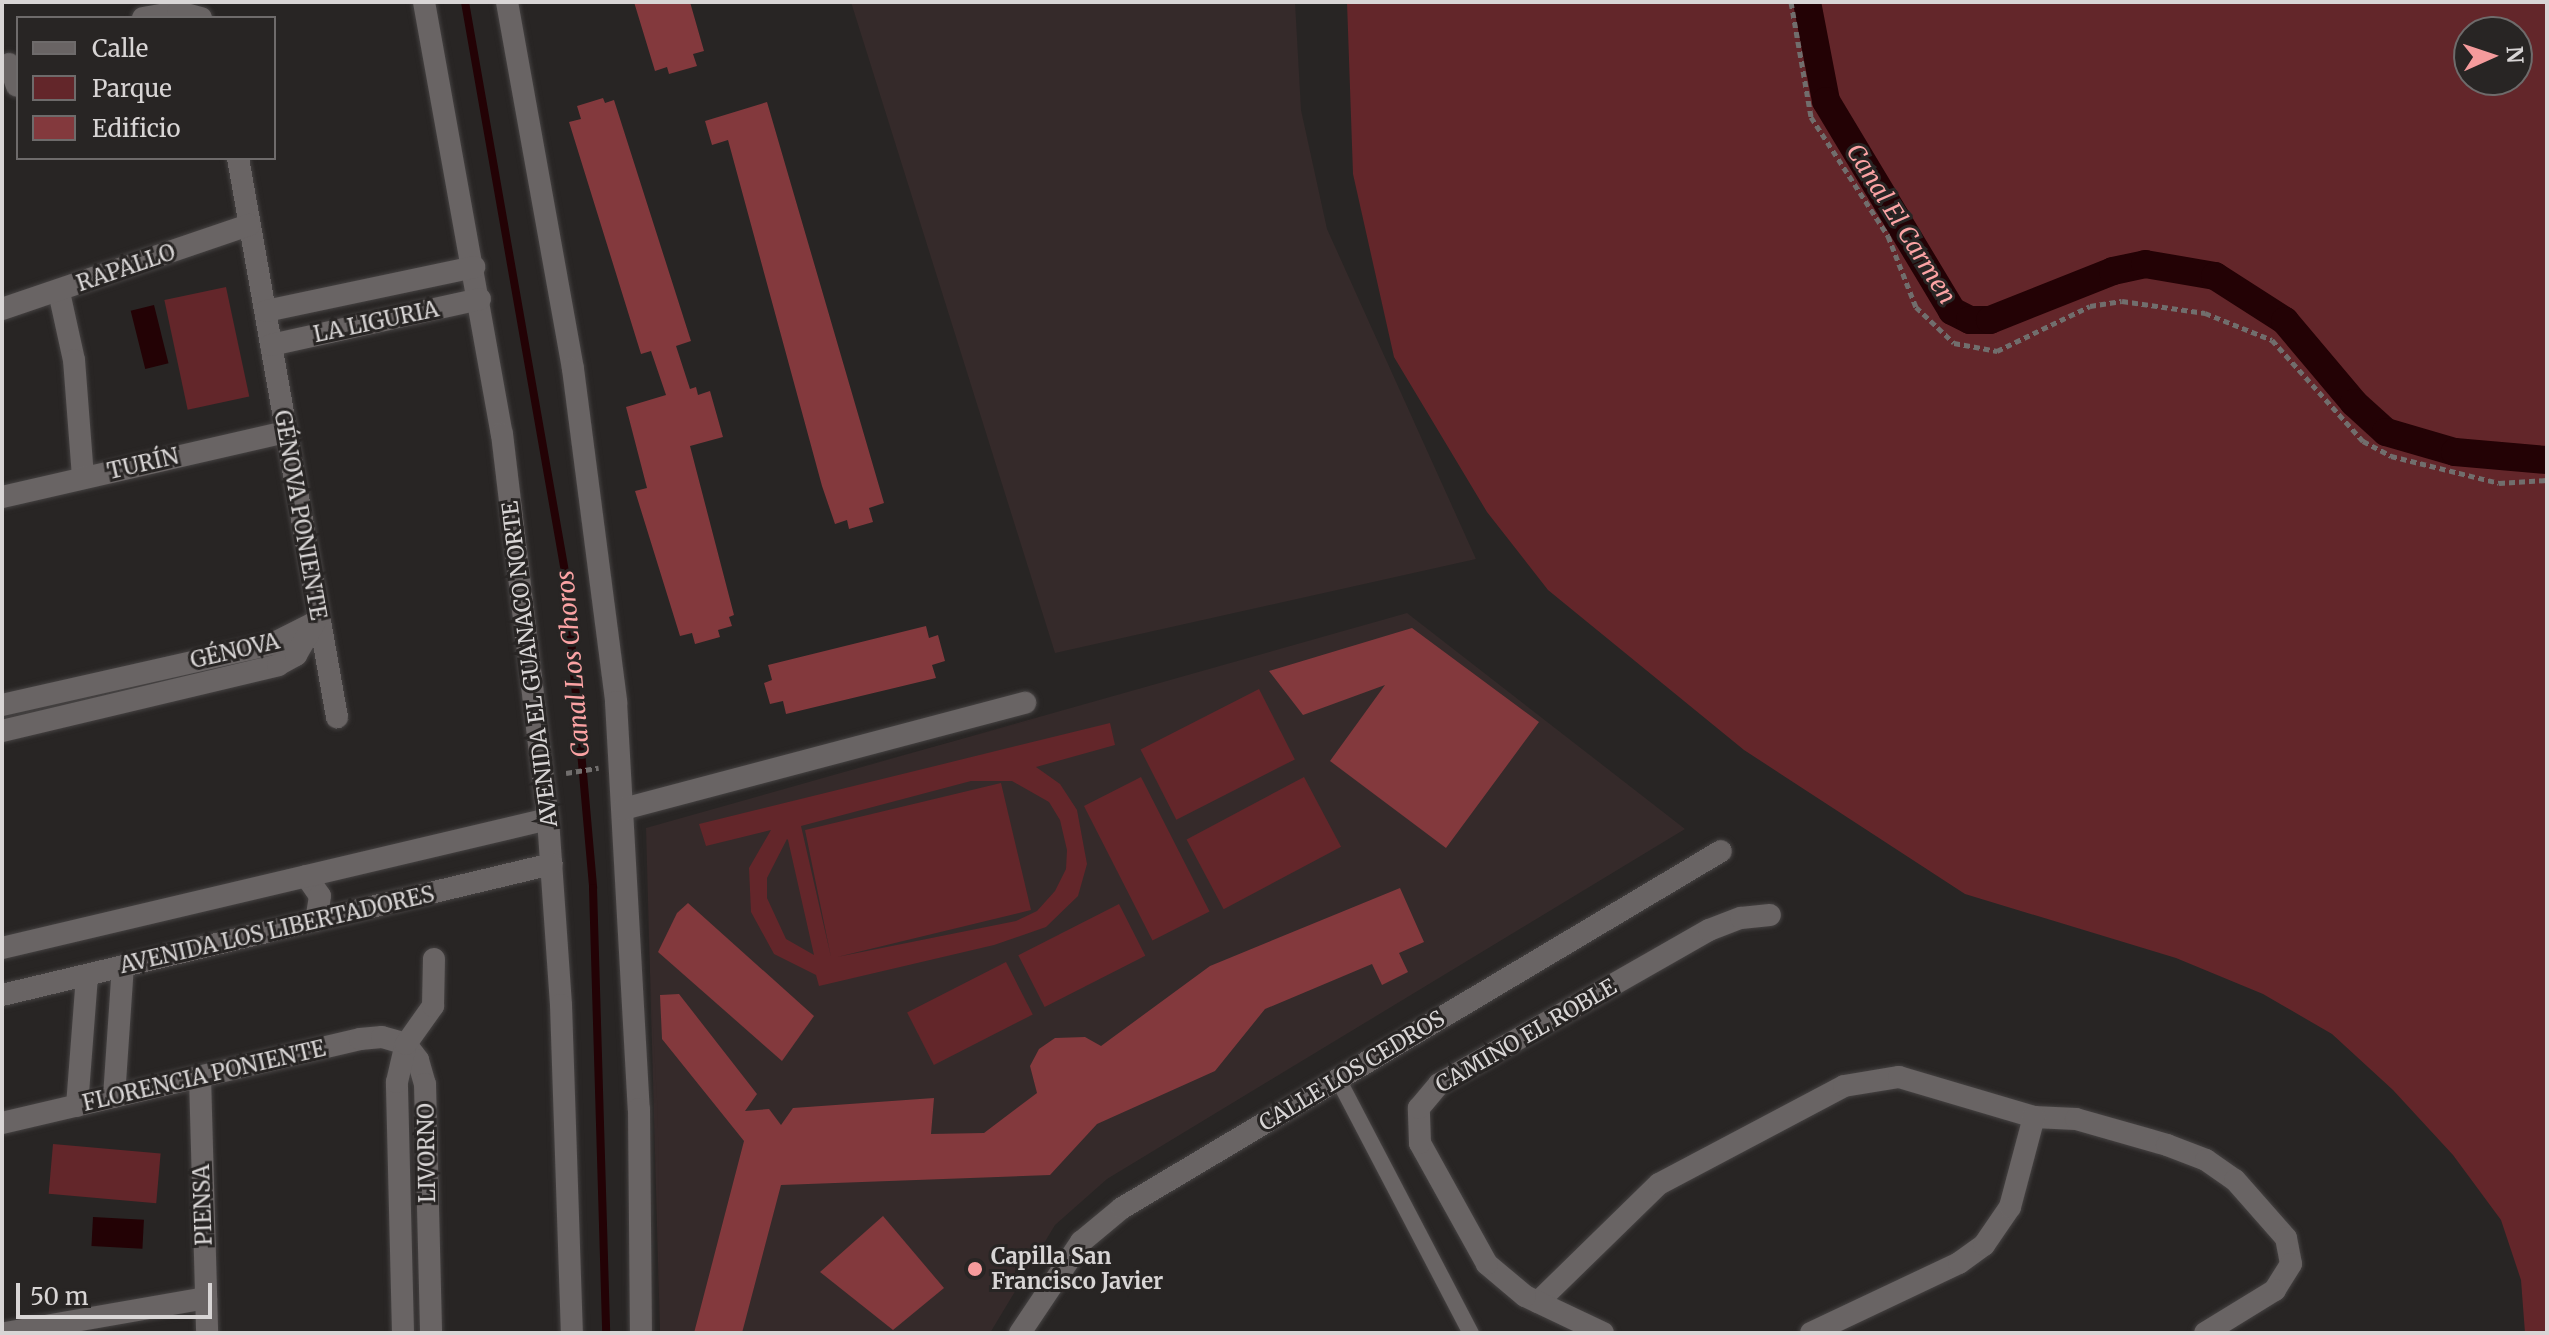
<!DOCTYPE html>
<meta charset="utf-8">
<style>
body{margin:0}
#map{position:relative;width:2549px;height:1335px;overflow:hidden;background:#282524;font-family:Merriweather,serif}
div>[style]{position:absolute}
.built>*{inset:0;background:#352a2a}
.green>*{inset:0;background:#63262a;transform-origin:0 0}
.water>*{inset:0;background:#230205;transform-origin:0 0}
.stream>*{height:8px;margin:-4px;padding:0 4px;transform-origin:4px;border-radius:4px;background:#230205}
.canal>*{height:28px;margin:-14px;padding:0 14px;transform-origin:14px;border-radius:14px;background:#230205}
.building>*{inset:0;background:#83393d}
.path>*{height:5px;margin-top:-2.5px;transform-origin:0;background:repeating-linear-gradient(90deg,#716e6d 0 6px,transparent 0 10px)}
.roads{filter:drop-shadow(0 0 2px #454242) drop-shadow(0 0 2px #454242)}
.service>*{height:16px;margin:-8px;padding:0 8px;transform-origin:8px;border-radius:8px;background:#696464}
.minor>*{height:22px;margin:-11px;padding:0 11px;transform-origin:11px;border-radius:11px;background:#696464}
.tertiary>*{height:22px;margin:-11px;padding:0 11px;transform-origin:11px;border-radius:11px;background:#696464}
.dots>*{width:22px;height:22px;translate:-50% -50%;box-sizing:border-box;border:4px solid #282524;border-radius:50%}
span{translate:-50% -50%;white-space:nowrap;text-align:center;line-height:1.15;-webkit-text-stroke:6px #282524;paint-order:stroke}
.street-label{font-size:22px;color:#d8d5d5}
.poi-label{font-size:22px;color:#d8d5d5;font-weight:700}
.left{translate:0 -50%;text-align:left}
.water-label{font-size:24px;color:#fba3a4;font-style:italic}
.frame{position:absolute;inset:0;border:4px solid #d8d5d5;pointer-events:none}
.legend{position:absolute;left:16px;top:16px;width:260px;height:144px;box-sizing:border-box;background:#282524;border:2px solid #6e6b6b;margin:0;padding:10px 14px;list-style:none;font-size:24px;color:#d8d5d5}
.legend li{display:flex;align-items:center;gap:16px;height:40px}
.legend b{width:40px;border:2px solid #6e6b6b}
.north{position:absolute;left:2453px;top:16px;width:80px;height:80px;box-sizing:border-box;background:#282524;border:2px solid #6e6b6b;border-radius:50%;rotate:87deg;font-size:22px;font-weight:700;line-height:32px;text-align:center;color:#d8d5d5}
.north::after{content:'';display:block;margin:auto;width:28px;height:36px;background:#f59b9c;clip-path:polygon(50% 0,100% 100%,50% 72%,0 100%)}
.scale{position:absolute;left:16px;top:1283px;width:196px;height:36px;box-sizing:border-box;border:4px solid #d8d5d5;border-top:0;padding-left:10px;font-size:24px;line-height:28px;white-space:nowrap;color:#d8d5d5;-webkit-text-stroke:6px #282524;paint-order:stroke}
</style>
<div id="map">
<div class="built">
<i style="clip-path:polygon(851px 2px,1295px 2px,1301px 110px,1327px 229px,1476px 559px,1055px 653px)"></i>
<i style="clip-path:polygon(1407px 613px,1685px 829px,1107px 1179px,1055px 1225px,990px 1333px,660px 1333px,646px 828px)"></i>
</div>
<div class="green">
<i style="clip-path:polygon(evenodd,1347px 2px,2547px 2px,2547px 1333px,2525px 1333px,2521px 1280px,2501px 1220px,2453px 1155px,2393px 1090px,2332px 1034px,2263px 994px,2176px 958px,1965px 894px,1744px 750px,1548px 590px,1487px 512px,1394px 357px,1353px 174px,1347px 2px,2517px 32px,2517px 80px,2469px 80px,2469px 32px,2517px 32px)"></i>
<i style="left:226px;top:287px;width:112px;height:63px;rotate:78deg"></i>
<i style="left:1259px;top:689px;width:79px;height:133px;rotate:63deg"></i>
<i style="clip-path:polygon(evenodd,1110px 723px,1115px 745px,1036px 767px,1060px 784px,1077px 810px,1087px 864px,1078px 896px,1046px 927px,994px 945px,819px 986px,816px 975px,774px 954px,751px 912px,749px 868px,771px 830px,706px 846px,699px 824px,1110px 723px,971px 781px,1012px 781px,1049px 802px,1060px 820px,1067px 850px,1066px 869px,1055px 891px,1037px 911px,1016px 921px,837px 957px,1031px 910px,1001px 783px,805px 830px,831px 957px,801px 826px,971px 781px,1110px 723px,787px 839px,788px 840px,814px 955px,786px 939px,767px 898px,767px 878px,787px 839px)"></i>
<i style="left:1141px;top:777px;width:151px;height:64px;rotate:63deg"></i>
<i style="left:1304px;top:777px;width:79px;height:133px;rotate:62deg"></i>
<i style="left:1119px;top:904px;width:58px;height:113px;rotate:63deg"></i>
<i style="left:1006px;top:962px;width:59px;height:111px;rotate:63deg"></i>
<i style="left:53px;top:1144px;width:108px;height:50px;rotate:5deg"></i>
</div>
<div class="water">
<i style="left:154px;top:305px;width:60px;height:24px;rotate:76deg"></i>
<i style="left:93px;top:1217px;width:51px;height:29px;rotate:3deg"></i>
</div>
<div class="stream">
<i style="left:465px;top:2px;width:579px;rotate:80.05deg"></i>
<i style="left:565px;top:572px;width:317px;rotate:84.9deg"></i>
<i style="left:593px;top:888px;width:445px;rotate:88.3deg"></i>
</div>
<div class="canal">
<i style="left:1807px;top:2px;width:101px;rotate:79.1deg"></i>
<i style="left:1826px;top:101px;width:245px;rotate:59deg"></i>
<i style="left:1952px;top:311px;width:20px;rotate:27deg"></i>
<i style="left:1970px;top:320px;width:20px"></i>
<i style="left:1990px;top:320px;width:132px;rotate:-21.7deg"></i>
<i style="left:2113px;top:271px;width:33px;rotate:-12deg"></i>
<i style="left:2145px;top:264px;width:71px;rotate:9.7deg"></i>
<i style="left:2215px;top:276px;width:83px;rotate:32.7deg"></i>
<i style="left:2285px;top:321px;width:107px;rotate:49.9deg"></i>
<i style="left:2354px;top:403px;width:43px;rotate:42.2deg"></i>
<i style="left:2386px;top:432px;width:72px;rotate:16.2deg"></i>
<i style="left:2455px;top:452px;width:92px;rotate:5deg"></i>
</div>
<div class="building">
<i style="clip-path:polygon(634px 2px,690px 2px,704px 51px,693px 54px,697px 66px,669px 74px,667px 67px,655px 71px)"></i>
<i style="clip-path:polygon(603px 98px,605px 103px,614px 100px,691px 341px,676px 346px,690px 389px,696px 387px,698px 395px,710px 391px,723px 437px,690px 446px,734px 615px,729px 617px,732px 626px,718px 630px,720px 637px,695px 644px,692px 633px,680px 636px,635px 491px,647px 488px,626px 407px,666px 395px,651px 351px,641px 354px,569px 122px,581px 119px,577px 106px)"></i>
<i style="clip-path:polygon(767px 102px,884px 503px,869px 508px,873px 522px,849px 529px,847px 520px,835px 524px,822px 486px,728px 140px,712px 145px,705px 121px)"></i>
<i style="clip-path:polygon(926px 626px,929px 638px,938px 635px,945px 661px,932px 665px,936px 678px,786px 714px,783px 701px,770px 704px,764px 683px,772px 680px,768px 665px)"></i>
<i style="clip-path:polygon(1412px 628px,1539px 722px,1446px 848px,1330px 761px,1385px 685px,1303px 715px,1269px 671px)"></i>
<i style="clip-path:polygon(1400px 888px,1424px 942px,1399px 953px,1408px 972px,1382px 985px,1372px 964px,1265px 1009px,1215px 1071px,1097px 1124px,1050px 1175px,781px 1185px,742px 1333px,694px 1333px,744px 1141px,662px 1039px,660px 995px,679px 994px,757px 1094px,745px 1111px,769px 1109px,781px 1125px,793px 1108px,934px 1098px,931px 1134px,984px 1133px,1037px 1093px,1030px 1066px,1039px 1049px,1055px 1038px,1085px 1037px,1101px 1046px,1210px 966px)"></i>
<i style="clip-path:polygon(688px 903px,814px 1016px,782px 1061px,658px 952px,677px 913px)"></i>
<i style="clip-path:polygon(883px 1216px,944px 1288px,893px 1330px,820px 1272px)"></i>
</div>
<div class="path">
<i style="left:1791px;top:2px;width:117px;rotate:80.1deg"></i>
<i style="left:1811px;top:117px;width:142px;rotate:57.1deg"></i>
<i style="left:1888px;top:236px;width:76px;rotate:68.5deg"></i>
<i style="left:1916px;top:307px;width:52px;rotate:43.5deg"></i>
<i style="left:1954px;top:343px;width:44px;rotate:10.5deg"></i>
<i style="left:1997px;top:351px;width:103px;rotate:-25.8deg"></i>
<i style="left:2090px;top:306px;width:32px;rotate:-9deg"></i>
<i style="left:2122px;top:301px;width:84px;rotate:8.2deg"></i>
<i style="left:2205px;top:313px;width:72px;rotate:21.9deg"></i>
<i style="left:2272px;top:340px;width:136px;rotate:48deg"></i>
<i style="left:2363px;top:441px;width:32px;rotate:28deg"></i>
<i style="left:2391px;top:456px;width:111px;rotate:14deg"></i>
<i style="left:2499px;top:483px;width:48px;rotate:-3.6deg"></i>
<i style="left:566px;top:773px;width:33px;rotate:-9deg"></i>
</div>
<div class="roads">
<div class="service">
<i style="left:1338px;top:1079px;width:287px;rotate:62.4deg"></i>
</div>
<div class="minor">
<i style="left:424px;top:2px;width:439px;rotate:79.8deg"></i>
<i style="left:502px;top:434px;width:388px;rotate:83.2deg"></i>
<i style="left:507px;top:2px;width:373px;rotate:79.8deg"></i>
<i style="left:573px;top:369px;width:336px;rotate:82.6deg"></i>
<i style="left:616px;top:702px;width:408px;rotate:86.8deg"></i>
<i style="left:639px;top:1109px;width:224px;rotate:89.5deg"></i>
<i style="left:143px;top:18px;width:36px;rotate:-10deg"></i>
<i style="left:178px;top:12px;width:24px;rotate:15deg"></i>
<i style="left:9px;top:64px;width:23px;rotate:70deg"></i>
<i style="left:238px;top:158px;width:568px;rotate:79.96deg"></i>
<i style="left:59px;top:292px;width:70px;rotate:77.6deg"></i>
<i style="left:74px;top:360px;width:117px;rotate:85.6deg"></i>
<i style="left:2px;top:309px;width:261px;rotate:-18.8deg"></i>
<i style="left:266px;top:311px;width:213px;rotate:-11.9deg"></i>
<i style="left:271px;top:345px;width:214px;rotate:-12.4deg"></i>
<i style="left:2px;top:497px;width:290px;rotate:-12.9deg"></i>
<i style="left:2px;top:705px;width:277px;rotate:-12.7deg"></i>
<i style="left:272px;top:644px;width:45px;rotate:-26.6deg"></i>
<i style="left:2px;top:731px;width:284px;rotate:-13.4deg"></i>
<i style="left:278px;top:665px;width:21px;rotate:-29deg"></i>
<i style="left:296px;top:655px;width:39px;rotate:-60deg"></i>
<i style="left:623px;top:809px;width:416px;rotate:-14.8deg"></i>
<i style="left:200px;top:1077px;width:256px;rotate:88.4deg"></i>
<i style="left:114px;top:1097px;width:131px;rotate:-86.1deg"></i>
<i style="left:77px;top:1106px;width:131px;rotate:-85.6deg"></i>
<i style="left:2px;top:1123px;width:368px;rotate:-13.2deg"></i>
<i style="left:360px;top:1039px;width:22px;rotate:-5deg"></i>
<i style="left:382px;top:1037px;width:25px;rotate:16deg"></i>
<i style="left:406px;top:1044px;width:20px;rotate:53deg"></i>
<i style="left:418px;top:1060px;width:25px;rotate:74deg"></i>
<i style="left:425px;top:1084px;width:249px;rotate:88.6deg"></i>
<i style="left:1538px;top:1302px;width:169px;rotate:-44.3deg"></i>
<i style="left:1659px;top:1184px;width:209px;rotate:-27.9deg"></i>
<i style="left:1844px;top:1086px;width:56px;rotate:-9.3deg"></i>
<i style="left:1899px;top:1077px;width:141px;rotate:16.5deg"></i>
<i style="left:2034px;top:1117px;width:42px;rotate:2.7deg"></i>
<i style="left:2076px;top:1119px;width:95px;rotate:15.9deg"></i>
<i style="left:2167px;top:1145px;width:42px;rotate:21deg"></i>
<i style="left:2206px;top:1160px;width:35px;rotate:35deg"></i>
<i style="left:2235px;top:1180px;width:77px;rotate:48.7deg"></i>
<i style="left:2286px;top:1238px;width:26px;rotate:79deg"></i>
<i style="left:2291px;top:1264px;width:31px;rotate:122deg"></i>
<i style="left:2275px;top:1290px;width:82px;rotate:148.4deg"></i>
<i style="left:6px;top:1333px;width:203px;rotate:-9.9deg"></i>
<i style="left:403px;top:1333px;width:251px;rotate:-91.4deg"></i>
<i style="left:397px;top:1082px;width:39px;rotate:-77deg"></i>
<i style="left:406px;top:1044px;width:47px;rotate:-54.6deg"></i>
<i style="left:433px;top:1006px;width:47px;rotate:-88.8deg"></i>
<i style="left:1020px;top:1333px;width:110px;rotate:-56.2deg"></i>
<i style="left:1081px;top:1242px;width:53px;rotate:-39.7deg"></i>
<i style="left:1122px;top:1208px;width:697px;rotate:-30.79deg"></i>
<i style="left:1603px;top:1333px;width:86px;rotate:-154.6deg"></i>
<i style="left:1525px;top:1296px;width:50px;rotate:-139.9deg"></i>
<i style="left:1487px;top:1264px;width:138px;rotate:-119deg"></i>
<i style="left:1420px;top:1143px;width:35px;rotate:-92deg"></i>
<i style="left:1419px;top:1108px;width:31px;rotate:-50deg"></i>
<i style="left:1439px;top:1084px;width:311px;rotate:-29.7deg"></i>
<i style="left:1709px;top:930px;width:34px;rotate:-21deg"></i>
<i style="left:1741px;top:918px;width:29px;rotate:-6deg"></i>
<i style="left:1811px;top:1333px;width:164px;rotate:-25.3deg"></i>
<i style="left:1959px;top:1263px;width:31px;rotate:-36deg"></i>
<i style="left:1984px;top:1245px;width:46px;rotate:-55.6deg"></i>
<i style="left:2010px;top:1207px;width:93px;rotate:-75.1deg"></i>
</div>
<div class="tertiary">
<i style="left:306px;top:876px;width:24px;rotate:55deg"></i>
<i style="left:320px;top:896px;width:25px;rotate:99deg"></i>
<i style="left:2px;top:948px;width:561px;rotate:-13.29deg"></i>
<i style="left:548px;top:819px;width:186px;rotate:86deg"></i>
<i style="left:561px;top:1005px;width:328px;rotate:88.1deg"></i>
<i style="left:2px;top:995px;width:565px;rotate:-13.4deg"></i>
</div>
</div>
<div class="dots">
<i style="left:975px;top:1269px;background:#f59b9c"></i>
</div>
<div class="street-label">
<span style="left:126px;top:268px;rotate:-19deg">RAPALLO</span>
<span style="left:376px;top:322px;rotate:-12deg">LA LIGURIA</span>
<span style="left:143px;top:464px;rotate:-13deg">TURÍN</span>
<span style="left:300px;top:515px;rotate:80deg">GÉNOVA PONIENTE</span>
<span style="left:235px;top:651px;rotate:-13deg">GÉNOVA</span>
<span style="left:530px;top:664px;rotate:-97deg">AVENIDA EL GUANACO NORTE</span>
<span style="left:277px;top:930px;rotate:-13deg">AVENIDA LOS LIBERTADORES</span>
<span style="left:1526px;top:1036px;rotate:-30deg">CAMINO EL ROBLE</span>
<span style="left:1352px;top:1071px;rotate:-31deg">CALLE LOS CEDROS</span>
<span style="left:204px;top:1076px;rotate:-13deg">FLORENCIA PONIENTE</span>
<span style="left:427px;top:1153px;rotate:-91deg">LIVORNO</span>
<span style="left:203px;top:1205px;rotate:-92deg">PIENSA</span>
</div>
<div class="poi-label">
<span class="left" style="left:991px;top:1269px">Capilla San<br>Francisco Javier</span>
</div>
<div class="water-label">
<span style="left:1901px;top:224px;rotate:58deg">Canal El Carmen</span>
<span style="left:573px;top:664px;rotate:-95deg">Canal Los Choros</span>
</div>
<div class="frame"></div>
<ul class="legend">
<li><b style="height:10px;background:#696464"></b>Calle</li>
<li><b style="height:22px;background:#63262a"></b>Parque</li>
<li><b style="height:22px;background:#83393d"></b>Edificio</li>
</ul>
<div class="north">N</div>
<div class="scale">50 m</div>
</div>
